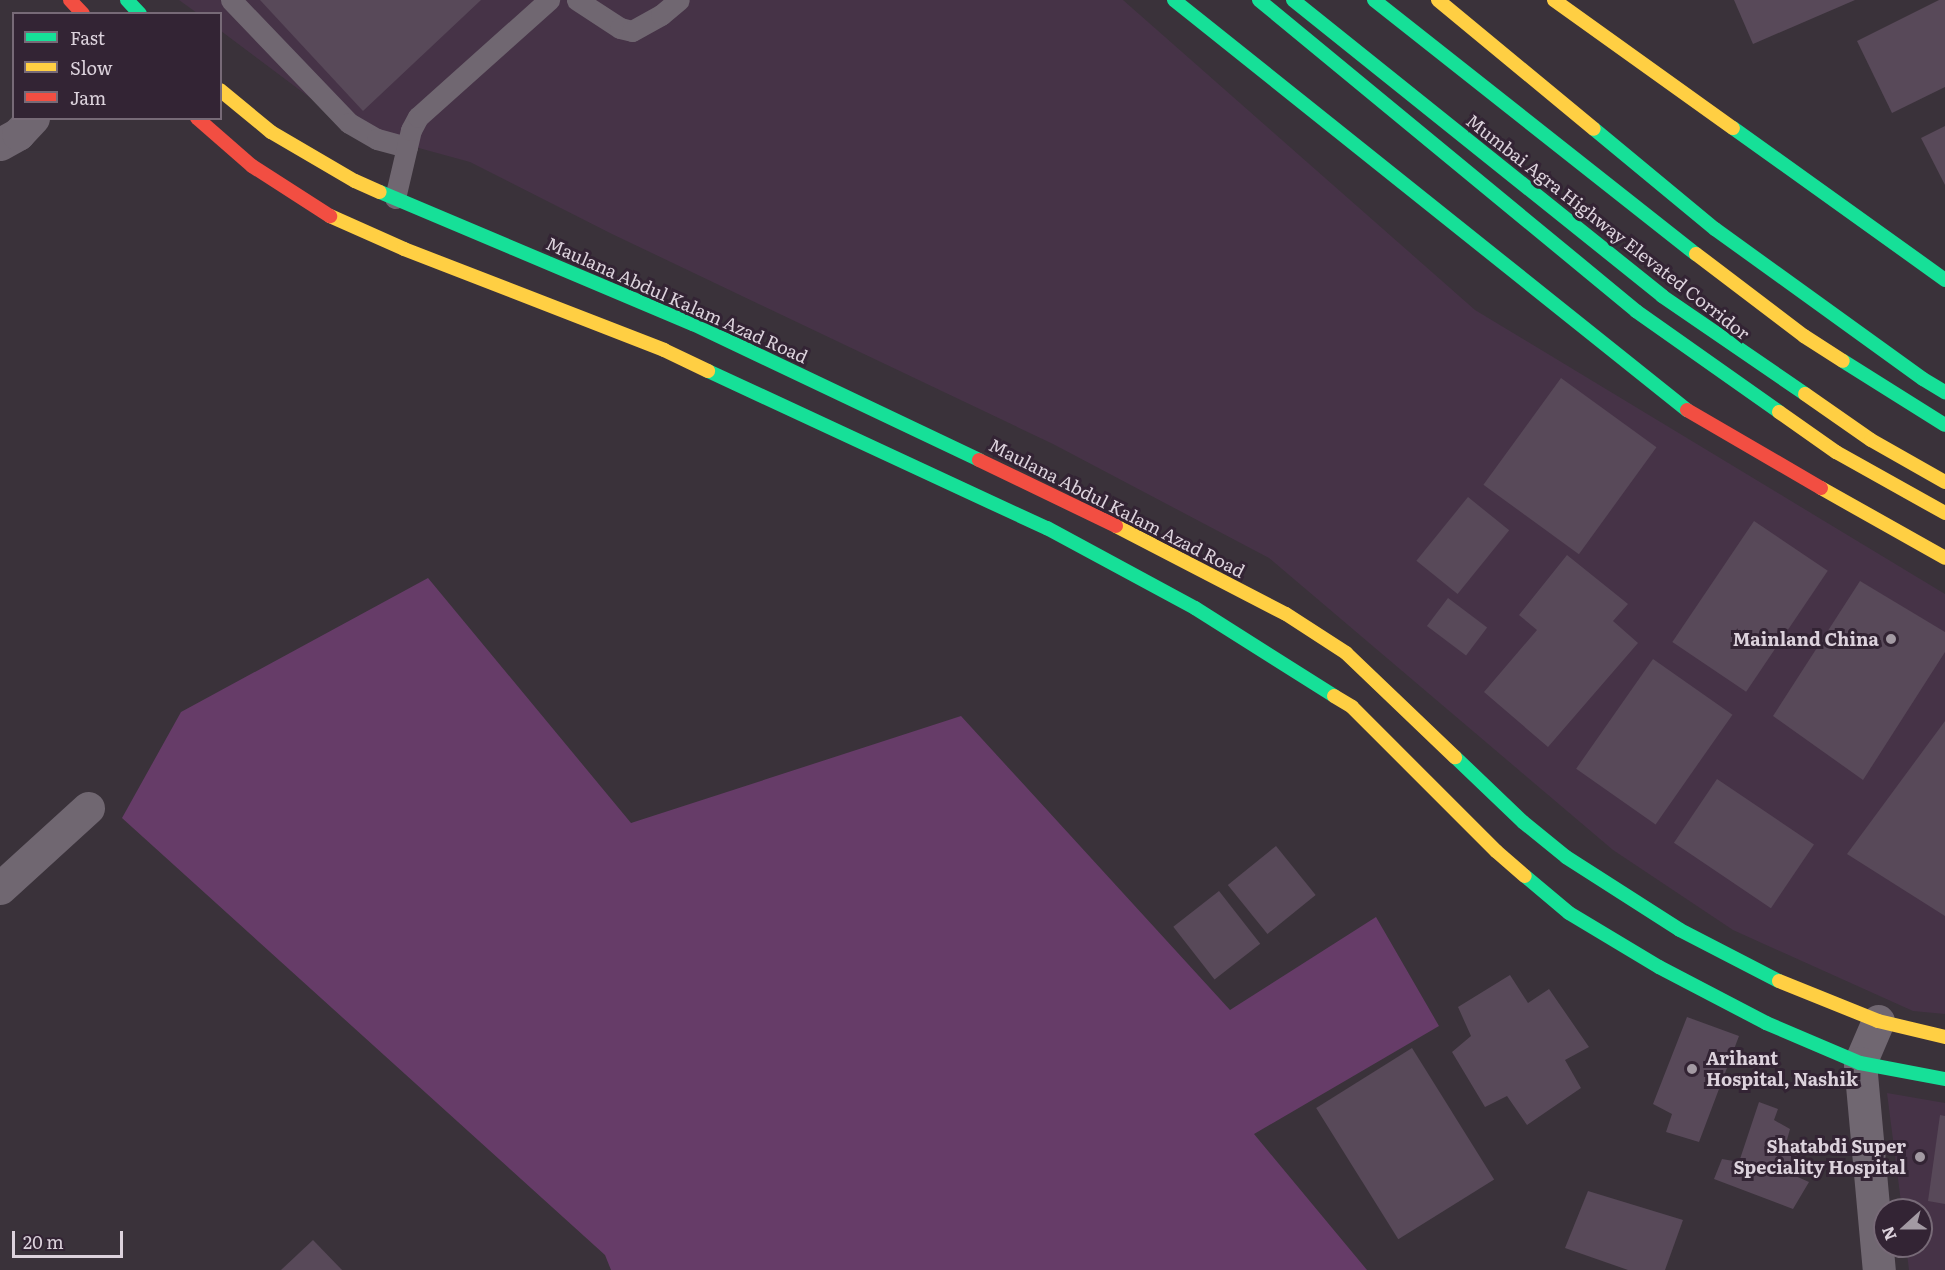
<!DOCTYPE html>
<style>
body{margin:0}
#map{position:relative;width:1945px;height:1270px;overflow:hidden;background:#3a323a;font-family:Literata,serif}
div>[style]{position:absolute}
.built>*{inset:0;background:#463347}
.green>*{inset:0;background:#663c68}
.building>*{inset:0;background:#584959;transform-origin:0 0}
.lane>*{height:21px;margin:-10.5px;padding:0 10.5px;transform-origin:10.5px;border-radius:10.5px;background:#706771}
.street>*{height:33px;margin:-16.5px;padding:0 16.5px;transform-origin:16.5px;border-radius:16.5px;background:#706771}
.fast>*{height:14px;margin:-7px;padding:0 7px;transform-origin:7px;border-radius:7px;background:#16e098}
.slow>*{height:14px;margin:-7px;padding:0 7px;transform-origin:7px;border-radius:7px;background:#ffcf43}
.jam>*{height:14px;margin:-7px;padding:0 7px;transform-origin:7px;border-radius:7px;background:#f24e42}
.dots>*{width:16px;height:16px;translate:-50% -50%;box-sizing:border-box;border:3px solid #332434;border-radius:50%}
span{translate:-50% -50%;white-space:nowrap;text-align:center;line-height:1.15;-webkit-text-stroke:6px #332434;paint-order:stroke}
.street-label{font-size:18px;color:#dcd2dc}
.poi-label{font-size:18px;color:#dcd2dc;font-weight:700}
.right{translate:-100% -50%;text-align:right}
.left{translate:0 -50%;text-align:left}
.legend{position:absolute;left:12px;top:12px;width:210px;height:108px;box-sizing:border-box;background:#332434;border:2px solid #776a77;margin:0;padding:8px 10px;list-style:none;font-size:18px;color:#dcd2dc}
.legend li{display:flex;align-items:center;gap:12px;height:30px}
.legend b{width:30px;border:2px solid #776a77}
.north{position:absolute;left:1873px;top:1198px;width:60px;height:60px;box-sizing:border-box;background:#332434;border:2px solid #776a77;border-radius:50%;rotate:249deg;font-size:16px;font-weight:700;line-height:24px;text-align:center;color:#dcd2dc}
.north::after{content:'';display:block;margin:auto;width:21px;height:27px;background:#a39aa3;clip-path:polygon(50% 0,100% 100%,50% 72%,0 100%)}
.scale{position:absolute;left:12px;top:1231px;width:111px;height:27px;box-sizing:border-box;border:3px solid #dcd2dc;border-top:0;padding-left:8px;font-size:18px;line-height:21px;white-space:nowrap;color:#dcd2dc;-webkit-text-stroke:4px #332434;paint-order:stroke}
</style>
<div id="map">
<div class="built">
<i style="clip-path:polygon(179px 0,1123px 0,1475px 310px,1945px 594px,1945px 1014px,1913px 1011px,1733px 930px,1613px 850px,1269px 558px,1053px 444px,612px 234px,470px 162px,353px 130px,221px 31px,220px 14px,197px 13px)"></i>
<i style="clip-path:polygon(1887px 1093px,1945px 1103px,1945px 1270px,1909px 1270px,1906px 1246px,1921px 1246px,1921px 1210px,1902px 1210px)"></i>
</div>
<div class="green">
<i style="clip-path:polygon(428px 578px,631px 823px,961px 716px,1230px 1010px,1376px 917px,1439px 1026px,1254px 1134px,1367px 1270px,611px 1270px,605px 1255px,122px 818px,181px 712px)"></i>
</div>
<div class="building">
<i style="clip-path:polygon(260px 0,481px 0,363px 111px)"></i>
<i style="clip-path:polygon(1734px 0,1855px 0,1753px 44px)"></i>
<i style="clip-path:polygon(1939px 0,1945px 0,1945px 87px,1892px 113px,1857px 41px)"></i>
<i style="clip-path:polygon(1945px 126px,1945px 185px,1921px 138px)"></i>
<i style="left:1561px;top:378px;width:118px;height:132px;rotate:36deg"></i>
<i style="left:1468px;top:497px;width:53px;height:82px;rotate:39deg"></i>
<i style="left:1754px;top:521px;width:89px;height:146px;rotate:34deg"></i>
<i style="clip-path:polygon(1567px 555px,1628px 604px,1613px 621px,1638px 643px,1548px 747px,1484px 692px,1537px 630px,1519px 615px)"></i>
<i style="clip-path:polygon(1860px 581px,1945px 632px,1945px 652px,1863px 780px,1773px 716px)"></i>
<i style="left:1448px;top:598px;width:49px;height:35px;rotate:37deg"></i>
<i style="left:1653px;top:659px;width:97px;height:134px;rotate:35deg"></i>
<i style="clip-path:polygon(1945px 721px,1945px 916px,1847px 854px)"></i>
<i style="left:1717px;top:779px;width:117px;height:77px;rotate:34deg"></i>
<i style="left:1276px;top:846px;width:63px;height:62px;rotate:51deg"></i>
<i style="left:1219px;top:891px;width:67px;height:58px;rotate:52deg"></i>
<i style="clip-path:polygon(1510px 975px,1528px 1003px,1549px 989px,1589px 1047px,1565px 1060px,1581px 1088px,1527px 1125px,1507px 1096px,1485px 1107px,1452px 1052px,1471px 1036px,1458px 1007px)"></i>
<i style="clip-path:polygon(1687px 1017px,1739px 1036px,1699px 1142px,1666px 1132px,1672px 1114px,1653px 1104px)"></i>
<i style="left:1412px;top:1048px;width:155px;height:113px;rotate:58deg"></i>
<i style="clip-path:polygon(1759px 1102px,1778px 1109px,1774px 1120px,1790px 1129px,1785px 1147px,1797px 1154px,1791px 1174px,1809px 1182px,1793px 1209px,1714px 1179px,1722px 1159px,1739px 1162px)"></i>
<i style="clip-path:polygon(1940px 1115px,1945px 1116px,1945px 1204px,1928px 1201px)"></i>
<i style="clip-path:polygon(1588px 1191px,1683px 1220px,1665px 1270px,1628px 1270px,1565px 1248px)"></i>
<i style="clip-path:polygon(313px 1240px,342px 1270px,281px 1270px)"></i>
</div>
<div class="lane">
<i style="left:231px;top:0;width:170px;rotate:46.2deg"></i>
<i style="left:349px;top:123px;width:32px;rotate:30deg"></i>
<i style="left:377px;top:139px;width:31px;rotate:15deg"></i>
<i style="left:577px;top:0;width:51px;rotate:33.1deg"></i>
<i style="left:620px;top:28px;width:12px;rotate:14deg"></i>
<i style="left:632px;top:31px;width:33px;rotate:-29deg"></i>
<i style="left:661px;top:15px;width:23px;rotate:-40deg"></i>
<i style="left:395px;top:198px;width:70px;rotate:-76.8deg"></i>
<i style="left:411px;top:130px;width:15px;rotate:-62deg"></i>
<i style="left:418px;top:117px;width:176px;rotate:-41.8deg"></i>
</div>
<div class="street">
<i style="left:0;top:144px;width:21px;rotate:-29deg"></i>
<i style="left:18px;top:134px;width:22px;rotate:-47deg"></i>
<i style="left:0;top:888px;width:119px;rotate:-42.3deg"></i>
<i style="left:1878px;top:1021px;width:46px;rotate:113.2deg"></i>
<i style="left:1860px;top:1063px;width:208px;rotate:84.8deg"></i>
</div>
<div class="fast">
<i style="left:127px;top:0;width:19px;rotate:47deg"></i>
<i style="left:1174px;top:0;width:657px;rotate:38.63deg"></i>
<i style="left:1259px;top:0;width:489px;rotate:39.5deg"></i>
<i style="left:1636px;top:311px;width:175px;rotate:35.2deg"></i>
<i style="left:1293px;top:0;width:473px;rotate:38.7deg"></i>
<i style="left:1662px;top:296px;width:173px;rotate:34.4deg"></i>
<i style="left:1374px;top:0;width:410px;rotate:38.3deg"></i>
<i style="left:1733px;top:128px;width:261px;rotate:35.6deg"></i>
<i style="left:1594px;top:129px;width:157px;rotate:39.6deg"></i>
<i style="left:1715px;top:229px;width:256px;rotate:35.8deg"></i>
<i style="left:1923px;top:379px;width:26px;rotate:31deg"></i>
<i style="left:380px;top:192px;width:340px;rotate:22.9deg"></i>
<i style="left:693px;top:324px;width:317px;rotate:25.4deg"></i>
<i style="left:1843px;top:361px;width:120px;rotate:32.1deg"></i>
<i style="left:708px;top:371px;width:374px;rotate:24.9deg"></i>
<i style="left:1047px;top:528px;width:168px;rotate:28.4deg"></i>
<i style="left:1195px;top:608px;width:165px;rotate:32.3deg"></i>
<i style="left:1455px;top:757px;width:94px;rotate:43.7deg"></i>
<i style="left:1523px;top:822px;width:55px;rotate:39.1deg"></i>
<i style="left:1566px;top:857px;width:135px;rotate:32.6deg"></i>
<i style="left:1680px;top:930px;width:111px;rotate:27.3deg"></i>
<i style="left:1525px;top:876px;width:57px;rotate:40.1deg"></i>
<i style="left:1569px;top:913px;width:105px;rotate:31deg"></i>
<i style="left:1659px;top:967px;width:121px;rotate:27.6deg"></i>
<i style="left:1766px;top:1023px;width:102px;rotate:23.1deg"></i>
<i style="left:1860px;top:1063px;width:86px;rotate:10.7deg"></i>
</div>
<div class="slow">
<i style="left:1438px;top:0;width:202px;rotate:39.6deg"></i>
<i style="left:1554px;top:0;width:220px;rotate:35.6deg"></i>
<i style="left:220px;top:90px;width:66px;rotate:39.5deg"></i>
<i style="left:271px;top:132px;width:97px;rotate:30.3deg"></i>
<i style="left:355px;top:181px;width:27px;rotate:24deg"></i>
<i style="left:330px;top:216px;width:81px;rotate:24deg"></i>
<i style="left:404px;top:249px;width:279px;rotate:21.2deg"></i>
<i style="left:664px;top:350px;width:49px;rotate:25.5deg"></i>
<i style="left:1696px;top:254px;width:136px;rotate:37.2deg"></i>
<i style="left:1804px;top:336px;width:46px;rotate:32.7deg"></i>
<i style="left:1805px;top:394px;width:80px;rotate:34.9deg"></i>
<i style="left:1871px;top:440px;width:85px;rotate:29.6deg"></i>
<i style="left:1779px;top:412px;width:70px;rotate:35.1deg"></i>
<i style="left:1836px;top:452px;width:125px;rotate:29.2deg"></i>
<i style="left:1821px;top:488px;width:142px;rotate:29.4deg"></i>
<i style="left:1116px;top:526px;width:191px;rotate:27.4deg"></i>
<i style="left:1286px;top:614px;width:72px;rotate:33deg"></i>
<i style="left:1346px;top:653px;width:151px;rotate:43.7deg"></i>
<i style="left:1334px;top:696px;width:21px;rotate:31deg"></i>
<i style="left:1352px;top:707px;width:204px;rotate:45deg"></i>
<i style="left:1496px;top:851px;width:38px;rotate:41deg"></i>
<i style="left:1779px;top:981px;width:107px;rotate:22deg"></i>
<i style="left:1878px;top:1021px;width:69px;rotate:13.4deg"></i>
</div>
<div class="jam">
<i style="left:70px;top:0;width:19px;rotate:47deg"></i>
<i style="left:197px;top:118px;width:73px;rotate:41.1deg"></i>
<i style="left:252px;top:166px;width:93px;rotate:32.7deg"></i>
<i style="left:1687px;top:410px;width:155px;rotate:30.2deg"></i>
<i style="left:979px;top:460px;width:152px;rotate:25.7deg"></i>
</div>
<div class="dots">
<i style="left:1891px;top:639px;background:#a39aa3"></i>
<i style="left:1692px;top:1069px;background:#a39aa3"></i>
<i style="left:1920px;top:1157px;background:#a39aa3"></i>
</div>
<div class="street-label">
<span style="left:1608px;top:227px;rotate:38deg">Mumbai Agra Highway Elevated Corridor</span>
<span style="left:677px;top:300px;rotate:24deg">Maulana Abdul Kalam Azad Road</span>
<span style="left:1117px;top:508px;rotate:27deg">Maulana Abdul Kalam Azad Road</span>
</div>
<div class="poi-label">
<span class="right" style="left:1879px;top:639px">Mainland China</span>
<span class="left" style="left:1706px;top:1069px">Arihant<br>Hospital, Nashik</span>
<span class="right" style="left:1906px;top:1157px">Shatabdi Super<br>Speciality Hospital</span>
</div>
<ul class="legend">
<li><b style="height:8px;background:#16e098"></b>Fast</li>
<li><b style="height:8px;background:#ffcf43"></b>Slow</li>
<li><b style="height:8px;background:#f24e42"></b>Jam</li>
</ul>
<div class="north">N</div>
<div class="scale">20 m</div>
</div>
